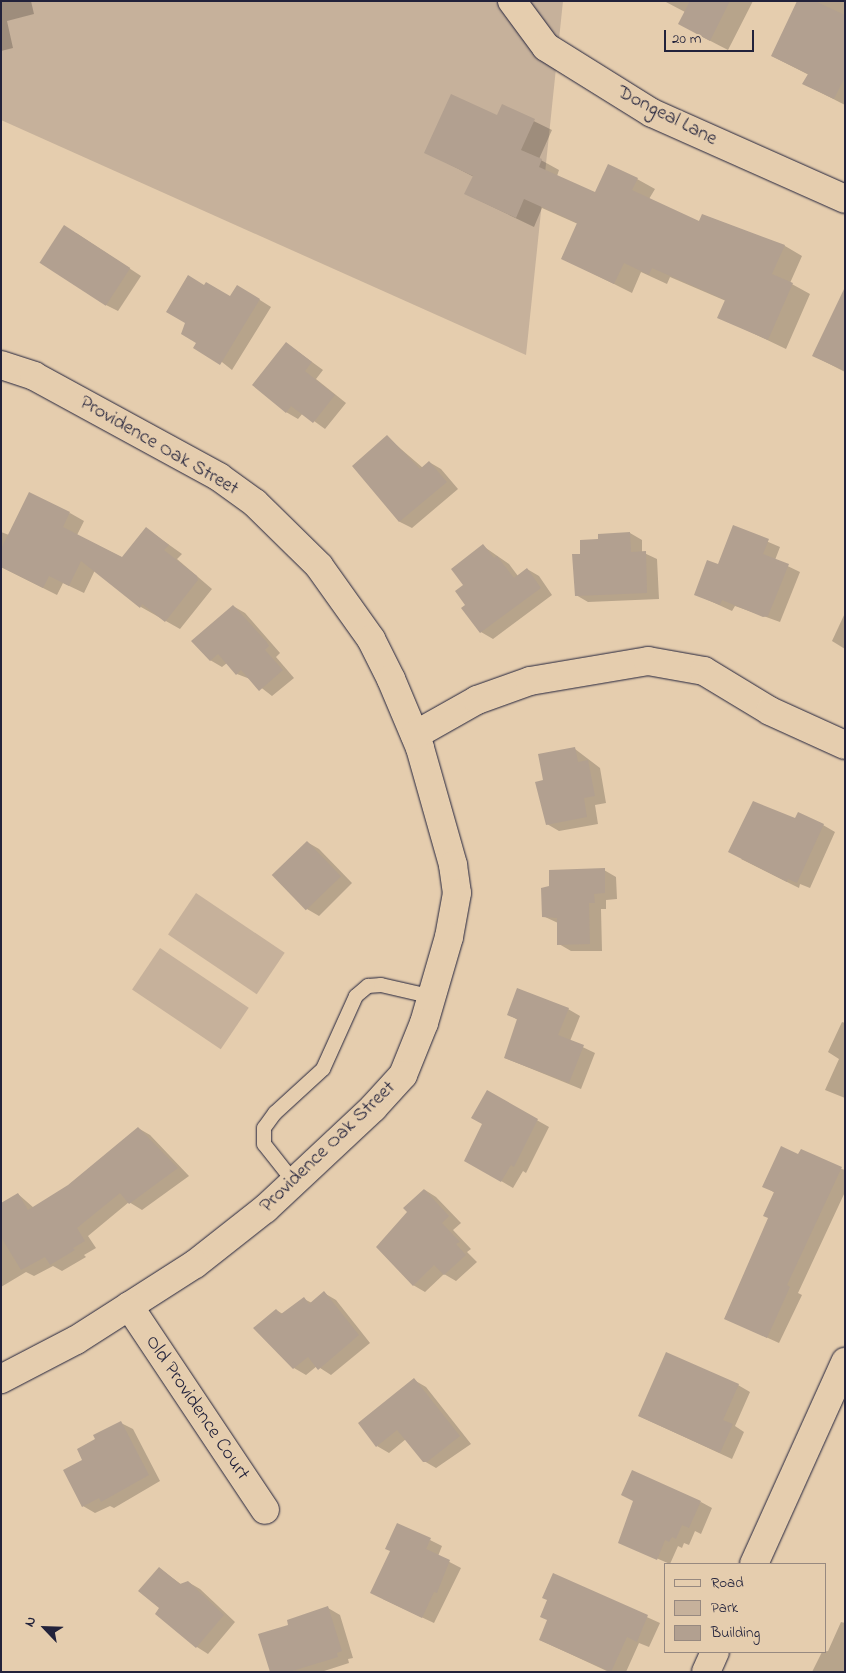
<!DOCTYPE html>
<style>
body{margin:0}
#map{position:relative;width:846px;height:1673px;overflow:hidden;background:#e5cdae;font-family:"Indie Flower",sans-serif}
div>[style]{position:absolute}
.green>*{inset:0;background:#c6b19b;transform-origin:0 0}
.shadow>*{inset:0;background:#0003}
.building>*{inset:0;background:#b2a090;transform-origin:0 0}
.roads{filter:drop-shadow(0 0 1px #22223b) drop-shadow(0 0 1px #22223b)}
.lane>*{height:14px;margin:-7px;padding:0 7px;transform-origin:7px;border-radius:7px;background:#e5cdae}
.street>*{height:28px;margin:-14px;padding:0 14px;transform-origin:14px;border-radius:14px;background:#e5cdae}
span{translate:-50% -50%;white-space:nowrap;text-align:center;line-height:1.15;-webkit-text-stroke:4px #e5cdae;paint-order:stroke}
.street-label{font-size:20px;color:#22223b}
.frame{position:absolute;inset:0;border:2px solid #22223b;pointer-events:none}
.legend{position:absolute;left:664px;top:1563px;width:162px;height:90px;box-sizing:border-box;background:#e5cdae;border:1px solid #978980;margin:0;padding:6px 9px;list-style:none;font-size:15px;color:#22223b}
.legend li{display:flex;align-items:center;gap:10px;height:25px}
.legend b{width:25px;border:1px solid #978980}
.north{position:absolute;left:20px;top:1603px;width:50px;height:50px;-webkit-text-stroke:4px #e5cdae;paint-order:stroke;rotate:294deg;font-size:14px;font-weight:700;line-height:20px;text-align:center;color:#22223b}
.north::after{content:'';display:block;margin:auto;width:18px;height:22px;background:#22223b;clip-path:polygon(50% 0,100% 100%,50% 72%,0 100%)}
.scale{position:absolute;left:664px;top:30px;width:90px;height:22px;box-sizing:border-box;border:2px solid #22223b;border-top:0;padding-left:6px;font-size:15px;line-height:18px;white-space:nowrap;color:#22223b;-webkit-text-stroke:4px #e5cdae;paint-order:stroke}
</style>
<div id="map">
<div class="green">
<i style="clip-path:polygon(1px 1px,563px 1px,526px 355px,1px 120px)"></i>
<i style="left:196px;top:893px;width:107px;height:50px;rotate:34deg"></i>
<i style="left:160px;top:948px;width:107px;height:50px;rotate:34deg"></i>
</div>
<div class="shadow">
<i style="clip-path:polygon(1px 1px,31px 1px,34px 14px,7px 21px,13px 48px,1px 51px)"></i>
<i style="clip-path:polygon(664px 1px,753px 1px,728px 50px,697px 34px,685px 12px)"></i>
<i style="clip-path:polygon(798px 1px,845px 2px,845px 105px,804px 84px,809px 75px,772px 56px)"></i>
<i style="clip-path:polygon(503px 106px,552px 130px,539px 159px,559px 170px,557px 176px,595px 194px,637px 179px,655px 189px,649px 199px,699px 222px,703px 215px,785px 246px,802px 256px,790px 283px,810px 294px,786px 349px,719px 317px,726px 301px,670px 277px,667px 284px,641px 272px,632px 293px,562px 258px,578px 224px,542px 208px,534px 227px,466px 194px,474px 177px,426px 152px,498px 117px)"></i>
<i style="clip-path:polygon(76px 233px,141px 276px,118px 311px,106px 305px)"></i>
<i style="clip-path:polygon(205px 287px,230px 298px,249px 293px,271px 307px,232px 370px,198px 343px)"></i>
<i style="clip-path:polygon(845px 290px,845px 372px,814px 356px)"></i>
<i style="clip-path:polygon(286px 343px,323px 370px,316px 379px,346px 403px,325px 429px,303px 413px,298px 419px,286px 412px)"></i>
<i style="clip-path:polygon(387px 437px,423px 468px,429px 462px,441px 469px,458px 489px,412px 528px,400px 522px,353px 466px)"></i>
<i style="clip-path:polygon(70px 513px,84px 521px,77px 535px,123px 558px,147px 529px,182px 554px,177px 559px,212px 589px,180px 629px,141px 607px,95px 570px,84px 593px,63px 583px,57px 595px,1px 567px,1px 532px,9px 535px)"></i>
<i style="clip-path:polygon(734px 527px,780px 547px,775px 560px,800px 572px,780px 622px,735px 606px,732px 611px,695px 594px,718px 566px)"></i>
<i style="clip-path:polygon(630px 533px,642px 540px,642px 552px,657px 559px,659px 599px,588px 602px,576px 595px,581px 555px,600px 540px)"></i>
<i style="clip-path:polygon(483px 546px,509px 564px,518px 576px,527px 569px,539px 576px,552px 595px,493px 639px,481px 632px,463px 608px,467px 605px,465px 585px)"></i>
<i style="clip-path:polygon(233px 606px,245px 613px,280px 653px,276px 657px,294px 678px,272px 696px,250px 679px,237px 674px,227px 663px,222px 667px,210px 660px)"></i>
<i style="clip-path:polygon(845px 613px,845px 649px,832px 641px)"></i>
<i style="clip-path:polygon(575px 749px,600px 768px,606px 803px,595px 805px,598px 824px,559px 831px,547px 824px,545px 781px)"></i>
<i style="clip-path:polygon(795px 820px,823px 825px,835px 832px,810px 888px,800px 884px,799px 888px,741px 859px)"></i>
<i style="clip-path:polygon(307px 842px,319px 849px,352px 883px,319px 916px,307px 909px,274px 875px)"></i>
<i style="clip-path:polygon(604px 870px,616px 877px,617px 899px,606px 900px,606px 909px,601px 909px,602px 951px,571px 951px,559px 944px,558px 923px,543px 916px)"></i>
<i style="clip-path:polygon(568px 1009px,580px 1016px,570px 1041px,595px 1053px,581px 1089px,505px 1058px,518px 1020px,509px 1015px)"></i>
<i style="clip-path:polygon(842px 1022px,845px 1023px,845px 1098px,825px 1090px,839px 1059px,828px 1052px)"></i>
<i style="clip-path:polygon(487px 1092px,549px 1127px,526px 1173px,523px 1171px,513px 1188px,466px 1160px,484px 1123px)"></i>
<i style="clip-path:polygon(138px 1128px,150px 1135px,189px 1176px,142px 1210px,129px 1202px,88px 1236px,96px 1248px,84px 1255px,86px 1257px,62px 1271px,53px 1266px,34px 1276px,26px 1272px,1px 1287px,1px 1205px,18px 1194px,34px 1208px,68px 1186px)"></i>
<i style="clip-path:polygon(799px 1155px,845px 1170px,845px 1192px,798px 1293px,802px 1295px,779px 1343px,725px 1318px,770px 1218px,775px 1193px,764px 1186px)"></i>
<i style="clip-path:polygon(425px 1190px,436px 1197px,461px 1223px,453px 1230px,471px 1249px,467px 1252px,477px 1262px,456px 1281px,444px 1274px,425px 1292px,413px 1285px,409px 1212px)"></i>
<i style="clip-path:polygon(324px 1293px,336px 1300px,370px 1343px,331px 1375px,317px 1366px,306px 1375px,294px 1368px,255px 1328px,276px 1310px,283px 1314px,304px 1299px,312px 1303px)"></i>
<i style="clip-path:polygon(414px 1380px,426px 1387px,471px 1444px,436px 1468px,424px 1461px,406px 1439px,389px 1453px,377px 1446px)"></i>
<i style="clip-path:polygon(738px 1385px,750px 1392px,735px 1426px,744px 1432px,732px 1459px,639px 1416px)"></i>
<i style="clip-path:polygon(121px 1423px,133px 1429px,160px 1481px,114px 1508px,110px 1506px,95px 1513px,83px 1506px,65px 1470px,84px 1460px,96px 1440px)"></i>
<i style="clip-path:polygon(701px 1502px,712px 1508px,701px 1534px,695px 1531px,689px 1545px,684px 1543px,682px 1548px,678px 1546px,670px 1564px,619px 1542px)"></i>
<i style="clip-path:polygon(430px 1540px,442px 1546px,438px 1556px,461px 1568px,434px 1623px,383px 1599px)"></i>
<i style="clip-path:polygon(159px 1568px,182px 1585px,188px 1582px,200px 1589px,235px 1622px,208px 1654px,197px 1647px,161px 1608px)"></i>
<i style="clip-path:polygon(554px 1575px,660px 1623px,649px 1647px,639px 1643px,626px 1672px,609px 1672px,540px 1640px,548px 1620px)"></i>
<i style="clip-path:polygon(328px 1608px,340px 1615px,353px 1658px,348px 1659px,349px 1663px,321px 1672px,271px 1672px,290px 1626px)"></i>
<i style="clip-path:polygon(841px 1622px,845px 1623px,845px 1672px,812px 1672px,822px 1652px,828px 1651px)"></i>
</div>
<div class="building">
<i style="clip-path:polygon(690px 1px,730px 1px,710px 41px,678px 24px)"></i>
<i style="clip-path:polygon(797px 1px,815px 1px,845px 15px,845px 77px,834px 99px,802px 84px,808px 74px,771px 56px)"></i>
<i style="clip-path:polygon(451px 94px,497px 115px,502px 104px,535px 119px,521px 150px,542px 159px,539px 167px,595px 192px,608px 164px,638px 178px,632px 190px,699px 221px,702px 214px,785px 245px,772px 274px,793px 283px,768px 340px,717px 318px,725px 300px,652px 268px,649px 275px,624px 263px,614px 284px,561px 259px,577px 223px,524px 199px,516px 218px,464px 194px,473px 176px,424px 153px)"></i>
<i style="left:64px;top:225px;width:79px;height:45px;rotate:33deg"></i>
<i style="clip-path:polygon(188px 275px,204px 285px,206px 282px,230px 296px,237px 285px,260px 299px,220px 365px,193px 348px,196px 343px,181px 334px,185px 323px,166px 312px)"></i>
<i style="clip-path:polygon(845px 287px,845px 371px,812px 356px)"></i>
<i style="clip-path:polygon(286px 342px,312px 362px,305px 371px,335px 395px,313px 423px,291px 406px,286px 413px,252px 385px)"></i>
<i style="clip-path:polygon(387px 435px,420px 469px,429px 461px,447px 482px,399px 522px,352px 466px)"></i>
<i style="clip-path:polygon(29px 492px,70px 512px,63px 527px,122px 557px,146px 527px,169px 545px,164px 550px,197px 576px,198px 580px,165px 622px,142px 604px,140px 608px,81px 561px,69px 586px,49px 576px,43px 588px,1px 567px,1px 549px)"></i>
<i style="clip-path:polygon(733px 525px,769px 539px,763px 554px,789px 564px,768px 616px,763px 617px,722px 600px,720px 605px,694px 595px,707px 560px,718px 564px)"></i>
<i style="clip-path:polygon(630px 532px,631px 552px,646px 551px,647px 593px,575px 596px,572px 554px,580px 554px,580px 540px,598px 539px,598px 534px)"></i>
<i style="clip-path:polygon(483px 544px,494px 558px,497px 556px,514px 578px,527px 568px,541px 588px,480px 633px,461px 608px,465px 605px,455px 591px,463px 585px,451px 569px)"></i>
<i style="clip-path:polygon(233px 605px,266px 641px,269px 646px,265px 650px,283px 670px,259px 691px,241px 670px,236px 675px,218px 654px,210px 661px,191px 641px)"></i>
<i style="clip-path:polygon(575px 747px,578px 762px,588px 760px,595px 796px,584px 798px,587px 817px,546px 825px,535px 782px,543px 780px,538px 754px)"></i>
<i style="clip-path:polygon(753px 801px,795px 818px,798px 812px,824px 824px,797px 883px,788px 879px,787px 882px,728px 852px)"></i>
<i style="left:307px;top:841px;width:49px;height:49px;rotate:46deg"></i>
<i style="clip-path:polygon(605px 868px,605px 893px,594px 894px,595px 903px,589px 903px,590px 944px,557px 945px,557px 918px,542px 917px,541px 888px,549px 886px,549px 870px)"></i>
<i style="clip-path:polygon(517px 988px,569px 1008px,558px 1035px,584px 1045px,569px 1083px,504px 1058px,517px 1019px,507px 1015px)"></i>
<i style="clip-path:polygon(487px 1090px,538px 1119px,514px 1167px,511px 1165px,501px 1182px,464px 1161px,482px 1124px,471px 1118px)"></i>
<i style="clip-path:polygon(138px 1127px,178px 1168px,129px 1204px,120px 1193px,77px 1228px,85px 1241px,73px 1248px,75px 1250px,50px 1265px,45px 1257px,21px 1270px,1px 1237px,1px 1203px,18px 1193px,28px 1210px,68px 1185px)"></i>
<i style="clip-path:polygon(781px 1146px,798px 1154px,801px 1149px,842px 1167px,787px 1285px,790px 1287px,767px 1338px,724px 1319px,768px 1218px,763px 1216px,774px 1192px,762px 1187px)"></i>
<i style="clip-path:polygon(424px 1189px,449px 1216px,442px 1223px,460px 1242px,456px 1244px,466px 1255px,444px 1275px,434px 1265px,413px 1286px,376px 1247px,407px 1212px,403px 1208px)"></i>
<i style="clip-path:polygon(324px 1291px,359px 1335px,318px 1370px,308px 1357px,293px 1369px,253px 1328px,276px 1309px,281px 1314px,304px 1297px,309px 1304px)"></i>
<i style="clip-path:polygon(666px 1352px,739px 1384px,723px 1420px,733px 1424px,720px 1453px,638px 1416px)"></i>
<i style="clip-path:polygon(414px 1378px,460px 1436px,427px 1462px,423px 1462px,397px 1430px,376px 1447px,358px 1423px)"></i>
<i style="clip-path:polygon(121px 1421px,149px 1475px,101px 1502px,99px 1498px,82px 1507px,63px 1470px,82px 1460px,77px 1449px,95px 1439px,93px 1435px)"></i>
<i style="clip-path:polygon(632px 1470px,701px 1501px,689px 1528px,682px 1525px,676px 1539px,672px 1537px,669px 1542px,665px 1540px,657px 1560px,618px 1543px,633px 1501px,621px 1495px)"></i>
<i style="clip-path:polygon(397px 1523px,431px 1538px,426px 1549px,450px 1560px,437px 1593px,434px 1592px,422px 1618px,370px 1593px,390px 1551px,385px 1549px)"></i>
<i style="clip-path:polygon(159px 1567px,180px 1584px,188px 1581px,224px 1615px,196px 1648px,155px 1614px,159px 1608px,138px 1591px)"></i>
<i style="clip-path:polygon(553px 1573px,648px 1615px,637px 1642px,627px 1637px,611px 1672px,539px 1640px,547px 1620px,540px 1617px,547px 1600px,542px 1598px)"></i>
<i style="clip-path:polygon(328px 1606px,342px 1651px,337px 1653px,338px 1657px,289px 1672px,270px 1672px,258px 1634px,288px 1625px,287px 1620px)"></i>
</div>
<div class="roads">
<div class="lane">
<i style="left:294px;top:1182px;width:48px;rotate:-128.3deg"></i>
<i style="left:264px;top:1144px;width:16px;rotate:-90deg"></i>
<i style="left:264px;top:1128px;width:19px;rotate:-54deg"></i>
<i style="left:275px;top:1113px;width:65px;rotate:-42.5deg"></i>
<i style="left:323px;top:1069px;width:80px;rotate:-65.7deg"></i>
<i style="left:356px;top:996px;width:16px;rotate:-40deg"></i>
<i style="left:368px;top:986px;width:13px;rotate:-4deg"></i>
<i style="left:381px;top:985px;width:53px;rotate:13deg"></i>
</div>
<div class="street">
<i style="left:512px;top:1px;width:57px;rotate:53.5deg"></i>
<i style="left:546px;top:47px;width:125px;rotate:31.9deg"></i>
<i style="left:652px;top:113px;width:211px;rotate:24deg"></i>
<i style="left:1px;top:365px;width:35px;rotate:18deg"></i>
<i style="left:34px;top:376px;width:211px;rotate:28.6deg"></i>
<i style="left:219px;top:477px;width:44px;rotate:35.8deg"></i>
<i style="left:255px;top:503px;width:90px;rotate:44.5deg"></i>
<i style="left:319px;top:566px;width:90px;rotate:54.5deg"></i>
<i style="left:371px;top:639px;width:45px;rotate:63.4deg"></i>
<i style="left:391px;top:679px;width:75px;rotate:67.2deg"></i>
<i style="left:420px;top:748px;width:122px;rotate:74.2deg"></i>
<i style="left:453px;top:865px;width:28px;rotate:82deg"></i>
<i style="left:457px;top:893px;width:45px;rotate:100.3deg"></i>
<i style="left:449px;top:937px;width:90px;rotate:106.2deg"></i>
<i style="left:424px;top:1023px;width:56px;rotate:112deg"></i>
<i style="left:403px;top:1075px;width:45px;rotate:132.3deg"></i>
<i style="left:373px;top:1108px;width:148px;rotate:136.9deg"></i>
<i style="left:265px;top:1209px;width:89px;rotate:141.8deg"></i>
<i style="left:195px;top:1264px;width:141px;rotate:147.4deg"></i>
<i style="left:76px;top:1340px;width:85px;rotate:152.5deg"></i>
<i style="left:415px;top:735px;width:71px;rotate:-29.4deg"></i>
<i style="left:477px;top:700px;width:56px;rotate:-19.7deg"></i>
<i style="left:530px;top:681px;width:120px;rotate:-9.6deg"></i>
<i style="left:648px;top:661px;width:57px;rotate:10.1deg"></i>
<i style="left:704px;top:671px;width:77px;rotate:31.2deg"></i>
<i style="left:770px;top:711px;width:82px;rotate:24.4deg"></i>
<i style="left:129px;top:1306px;width:245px;rotate:56.3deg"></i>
<i style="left:754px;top:1564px;width:222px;rotate:-65.7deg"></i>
<i style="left:706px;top:1672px;width:22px;rotate:-66deg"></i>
</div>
</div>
<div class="street-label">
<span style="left:667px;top:116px;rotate:27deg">Dongeal Lane</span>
<span style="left:159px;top:446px;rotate:30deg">Providence Oak Street</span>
<span style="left:328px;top:1147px;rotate:-44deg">Providence Oak Street</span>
<span style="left:197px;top:1408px;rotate:56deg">Old Providence Court</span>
</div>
<div class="frame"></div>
<ul class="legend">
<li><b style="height:6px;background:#e5cdae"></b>Road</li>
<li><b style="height:14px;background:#c6b19b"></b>Park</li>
<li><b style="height:14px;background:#b2a090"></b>Building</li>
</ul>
<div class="north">N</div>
<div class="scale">20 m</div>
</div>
